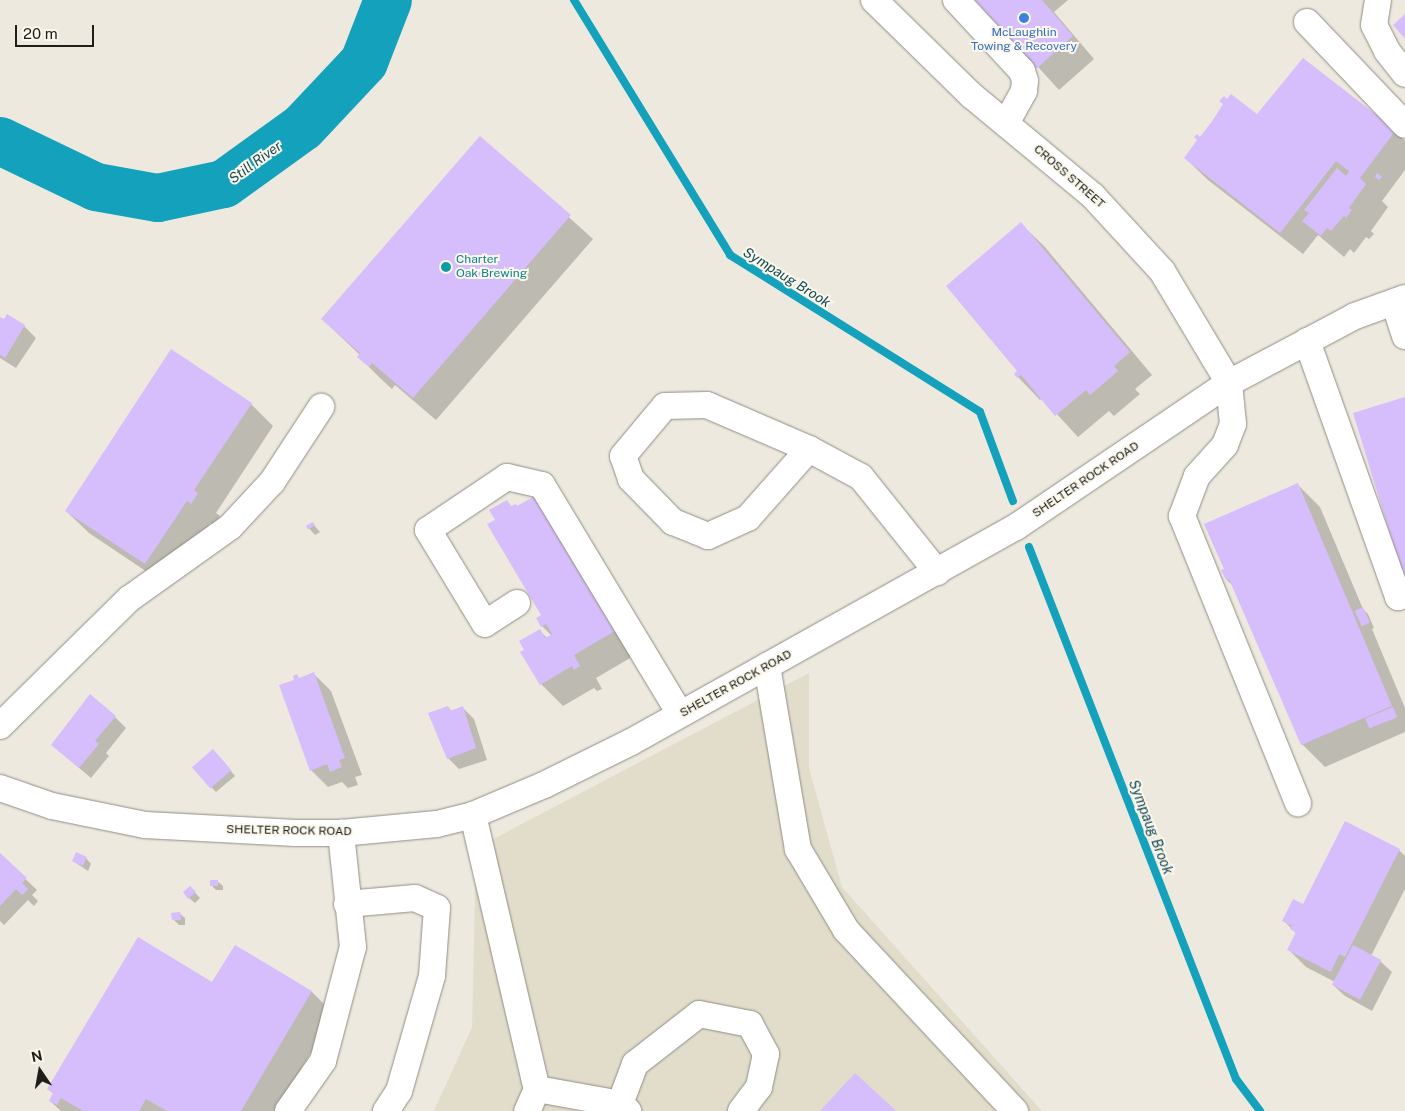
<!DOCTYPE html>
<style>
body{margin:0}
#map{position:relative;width:1405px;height:1111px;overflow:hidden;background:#ede9df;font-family:"Public Sans",sans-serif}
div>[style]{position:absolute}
.built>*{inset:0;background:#e2ddcb}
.shadow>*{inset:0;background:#0003}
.stream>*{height:8px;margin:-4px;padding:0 4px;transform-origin:4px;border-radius:4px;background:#14a1bb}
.river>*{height:48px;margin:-24px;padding:0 24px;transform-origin:24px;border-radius:24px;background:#14a1bb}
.building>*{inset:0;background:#d6bdfc;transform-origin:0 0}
.roads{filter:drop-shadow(0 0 1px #908d84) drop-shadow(0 0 1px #908d84)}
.minor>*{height:26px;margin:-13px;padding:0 13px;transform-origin:13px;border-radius:13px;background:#fff}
.dots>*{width:14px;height:14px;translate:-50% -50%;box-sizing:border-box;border:2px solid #faf7ec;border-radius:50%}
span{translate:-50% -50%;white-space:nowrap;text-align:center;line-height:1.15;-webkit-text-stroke:4px #faf7ec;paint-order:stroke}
.shop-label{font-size:12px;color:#366cbe}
.street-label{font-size:12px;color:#1f1e1a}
.culture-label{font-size:12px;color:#0d838f}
.left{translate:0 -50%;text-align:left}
.water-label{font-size:14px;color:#154a55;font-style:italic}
.north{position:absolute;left:15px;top:1046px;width:50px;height:50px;-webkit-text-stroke:4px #faf7ec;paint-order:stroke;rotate:348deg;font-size:14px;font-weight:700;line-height:20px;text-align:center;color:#1f1e1a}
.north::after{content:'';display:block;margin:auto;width:18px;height:22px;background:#1f1e1a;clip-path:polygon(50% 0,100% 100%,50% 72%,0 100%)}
.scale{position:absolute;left:15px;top:25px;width:79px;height:22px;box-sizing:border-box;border:2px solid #1f1e1a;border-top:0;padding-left:6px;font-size:15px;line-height:18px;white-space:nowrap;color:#1f1e1a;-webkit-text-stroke:4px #faf7ec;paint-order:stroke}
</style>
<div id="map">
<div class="built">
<i style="clip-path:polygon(809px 673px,809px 768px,842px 887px,1042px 1111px,434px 1111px,472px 1027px,476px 848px)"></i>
</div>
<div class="shadow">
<i style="clip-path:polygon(977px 0,1068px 0,1054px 12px,1094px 59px,1059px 90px)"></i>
<i style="clip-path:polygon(1257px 116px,1395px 131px,1405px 141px,1405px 170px,1382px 201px,1388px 207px,1371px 231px,1374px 234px,1369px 239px,1366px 237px,1354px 253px,1350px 249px,1344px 257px,1318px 235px,1303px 254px,1208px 180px,1185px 158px,1200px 138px)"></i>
<i style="clip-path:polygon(480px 137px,593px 239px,436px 420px,395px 385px,392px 389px,381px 379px,359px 357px,360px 355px,322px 319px)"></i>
<i style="clip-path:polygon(1021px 224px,1044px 246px,1152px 375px,1135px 389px,1140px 394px,1114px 416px,1109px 411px,1078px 437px,1042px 398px,1040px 400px,1018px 377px)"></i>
<i style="clip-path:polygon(7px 315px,24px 326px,36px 338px,16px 368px,0 358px,0 318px,4px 321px)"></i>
<i style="clip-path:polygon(251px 404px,273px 426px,216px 513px,220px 516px,214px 526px,210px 523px,168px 586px,89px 533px,66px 511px)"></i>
<i style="clip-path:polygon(1298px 485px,1320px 507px,1363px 609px,1368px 614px,1374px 628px,1372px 629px,1405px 708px,1405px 732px,1325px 767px,1302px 744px,1232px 585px,1227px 580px)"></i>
<i style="clip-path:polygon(507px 502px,637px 654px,596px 678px,602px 689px,597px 691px,594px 688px,563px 706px,541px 684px,539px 630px,547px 638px,552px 636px,542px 626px,542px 616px,496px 520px)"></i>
<i style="clip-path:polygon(312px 523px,320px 532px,315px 535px,307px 526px)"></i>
<i style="clip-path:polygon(314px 674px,331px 691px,362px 775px,355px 777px,358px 785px,348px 788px,342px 782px,328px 787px,311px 770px,296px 681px,297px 676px,300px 679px)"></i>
<i style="clip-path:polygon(448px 707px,452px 712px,463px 708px,474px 719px,487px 760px,459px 769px,448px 758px)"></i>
<i style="clip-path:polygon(115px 717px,126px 728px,106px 753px,109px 756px,91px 778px,52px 745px)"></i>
<i style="clip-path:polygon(218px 756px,235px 776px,216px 792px,211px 787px)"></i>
<i style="clip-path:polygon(1399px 850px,1405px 856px,1405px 889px,1371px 956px,1380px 961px,1392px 972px,1372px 1011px,1345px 996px,1333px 985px,1335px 982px,1306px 967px,1289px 950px,1297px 934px,1284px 921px,1303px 906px)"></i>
<i style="clip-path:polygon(0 855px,37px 890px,32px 895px,38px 901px,34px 906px,28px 900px,4px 925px,0 921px)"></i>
<i style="clip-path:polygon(86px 858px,91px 864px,88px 871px,73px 861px)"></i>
<i style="clip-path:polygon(217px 881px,223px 886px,223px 890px,216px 890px,211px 885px)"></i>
<i style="clip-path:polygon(190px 887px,200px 898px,195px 903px,189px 898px)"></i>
<i style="clip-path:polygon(179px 913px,185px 918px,185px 925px,179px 925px,174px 920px)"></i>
<i style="clip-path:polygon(213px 983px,312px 992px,334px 1014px,276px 1111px,61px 1111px,50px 1101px,54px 1094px,48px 1089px)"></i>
</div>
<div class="stream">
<i style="left:574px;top:0;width:299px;rotate:58.5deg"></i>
<i style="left:730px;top:255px;width:295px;rotate:32.1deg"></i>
<i style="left:980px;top:412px;width:95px;rotate:69.7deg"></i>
<i style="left:1029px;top:547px;width:571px;rotate:68.74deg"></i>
<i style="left:1236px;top:1079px;width:40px;rotate:53deg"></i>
</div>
<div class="river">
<i style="left:0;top:141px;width:106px;rotate:25.6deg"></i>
<i style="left:96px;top:187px;width:63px;rotate:10.1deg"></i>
<i style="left:158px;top:198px;width:67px;rotate:-12deg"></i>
<i style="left:224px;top:184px;width:97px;rotate:-35.8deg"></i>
<i style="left:303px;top:127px;width:89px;rotate:-46.8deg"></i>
<i style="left:364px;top:62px;width:66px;rotate:-68.8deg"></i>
</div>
<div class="building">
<i style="clip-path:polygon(975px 0,1042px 0,1073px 36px,1036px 69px)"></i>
<i style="clip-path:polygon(1405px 14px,1405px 39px,1393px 25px)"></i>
<i style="clip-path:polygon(1303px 58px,1396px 130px,1360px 178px,1366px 184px,1349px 208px,1352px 210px,1346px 218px,1344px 216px,1331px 231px,1327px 228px,1321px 236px,1302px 221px,1309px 213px,1304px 210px,1337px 168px,1346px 176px,1349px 171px,1336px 161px,1280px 233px,1184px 158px,1197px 140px,1194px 137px,1197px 134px,1200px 137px,1213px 120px,1223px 104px,1219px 101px,1224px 96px,1227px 99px,1231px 94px,1257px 114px)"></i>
<i style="clip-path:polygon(480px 136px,571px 215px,413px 398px,372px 363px,369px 367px,357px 357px,360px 353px,321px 319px)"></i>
<i style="clip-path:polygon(1377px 173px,1382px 177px,1379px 180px,1375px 177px)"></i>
<i style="clip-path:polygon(1021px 222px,1130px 352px,1114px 366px,1118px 371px,1090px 395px,1086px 390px,1055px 416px,1021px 375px,1017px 378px,1014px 374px,1017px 371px,946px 286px)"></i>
<i style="clip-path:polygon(7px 314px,25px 325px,5px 358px,0 355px,0 317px,4px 319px)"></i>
<i style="clip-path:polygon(171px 349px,252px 403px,194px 490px,198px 493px,191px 504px,187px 501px,145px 564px,65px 511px)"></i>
<i style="clip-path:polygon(1405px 397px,1405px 575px,1403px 576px,1353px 413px)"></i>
<i style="clip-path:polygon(1298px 483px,1392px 706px,1301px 745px,1229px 579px,1226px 580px,1221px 570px,1224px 569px,1204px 524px)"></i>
<i style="clip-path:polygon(535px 496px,615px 631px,574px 655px,580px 666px,574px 670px,572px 666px,540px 685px,520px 652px,524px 650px,519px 641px,540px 629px,545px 638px,552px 634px,546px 624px,541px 627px,536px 618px,541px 615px,487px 524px,495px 520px,489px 510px,507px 500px,511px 506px,516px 504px,517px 506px)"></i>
<i style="left:313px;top:522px;width:4px;height:8px;rotate:63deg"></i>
<i style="left:1363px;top:607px;width:17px;height:9px;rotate:66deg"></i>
<i style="clip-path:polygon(314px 672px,345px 758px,339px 760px,342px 767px,330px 772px,327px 764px,310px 771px,279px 685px,294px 680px,293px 676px,297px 674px,299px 678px)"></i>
<i style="clip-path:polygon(90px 694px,116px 716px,95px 741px,99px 744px,79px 768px,51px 745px)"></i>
<i style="clip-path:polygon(448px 706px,450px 711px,463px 706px,476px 748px,447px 759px,428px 713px)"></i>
<i style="left:1393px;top:707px;width:11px;height:30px;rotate:68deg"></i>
<i style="left:213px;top:749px;width:28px;height:28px;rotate:49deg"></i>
<i style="clip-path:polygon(1345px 821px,1400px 849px,1345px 957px,1339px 954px,1331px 972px,1287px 950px,1296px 932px,1290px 929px,1292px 926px,1282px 921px,1293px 899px,1303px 904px)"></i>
<i style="left:76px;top:852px;width:12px;height:10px;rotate:24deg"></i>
<i style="clip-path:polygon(0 853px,27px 878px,22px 883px,28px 889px,22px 895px,16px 889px,0 906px)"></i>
<i style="left:210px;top:880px;width:8px;height:6px"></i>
<i style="clip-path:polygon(190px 886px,196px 892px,188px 899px,183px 892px)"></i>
<i style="clip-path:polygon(180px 912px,181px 920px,172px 920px,171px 913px)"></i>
<i style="clip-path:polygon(138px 937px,212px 982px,235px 945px,312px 991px,241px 1111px,167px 1111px,146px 1099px,139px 1111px,83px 1111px,61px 1098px,57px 1105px,49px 1101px,53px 1093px,47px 1089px)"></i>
<i style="left:1353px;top:945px;width:32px;height:45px;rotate:28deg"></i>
<i style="clip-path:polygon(855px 1073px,892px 1107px,896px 1111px,820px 1111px)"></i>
</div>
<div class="roads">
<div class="minor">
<i style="left:874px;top:0;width:136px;rotate:44.4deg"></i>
<i style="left:971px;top:95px;width:158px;rotate:39.6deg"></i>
<i style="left:1093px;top:196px;width:102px;rotate:47.4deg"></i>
<i style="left:1162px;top:271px;width:131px;rotate:59.1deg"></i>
<i style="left:1229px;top:383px;width:41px;rotate:84.4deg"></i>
<i style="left:1233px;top:424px;width:22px;rotate:111deg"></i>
<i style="left:1225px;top:445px;width:42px;rotate:132.1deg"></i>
<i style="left:1197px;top:476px;width:43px;rotate:110.6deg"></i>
<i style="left:1182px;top:516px;width:310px;rotate:68deg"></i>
<i style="left:956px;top:0;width:97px;rotate:47.1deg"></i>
<i style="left:1022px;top:71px;width:10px;rotate:73deg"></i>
<i style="left:1025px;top:81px;width:10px;rotate:96deg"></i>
<i style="left:1024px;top:91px;width:37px;rotate:119deg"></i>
<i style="left:1378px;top:0;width:25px;rotate:99deg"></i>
<i style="left:1374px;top:25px;width:29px;rotate:63deg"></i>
<i style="left:1387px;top:51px;width:29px;rotate:52deg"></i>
<i style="left:1307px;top:22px;width:142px;rotate:46.4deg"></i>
<i style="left:1394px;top:302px;width:36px;rotate:72deg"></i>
<i style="left:1307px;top:341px;width:272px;rotate:70.4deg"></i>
<i style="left:1398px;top:597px;width:7px;rotate:-16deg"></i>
<i style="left:809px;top:449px;width:92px;rotate:131.5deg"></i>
<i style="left:748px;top:518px;width:44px;rotate:155.8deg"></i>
<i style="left:708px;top:536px;width:38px;rotate:-158deg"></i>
<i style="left:673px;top:522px;width:60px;rotate:-134.3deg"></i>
<i style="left:631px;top:479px;width:24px;rotate:-109deg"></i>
<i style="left:623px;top:456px;width:65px;rotate:-50deg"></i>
<i style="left:665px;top:406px;width:42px;rotate:-1.4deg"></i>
<i style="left:707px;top:405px;width:111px;rotate:23.3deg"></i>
<i style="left:809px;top:449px;width:59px;rotate:28.3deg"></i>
<i style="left:861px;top:477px;width:122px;rotate:51.3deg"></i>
<i style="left:517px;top:603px;width:38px;rotate:147deg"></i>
<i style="left:485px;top:624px;width:110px;rotate:-121.2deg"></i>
<i style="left:428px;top:530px;width:95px;rotate:-33.9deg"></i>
<i style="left:507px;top:477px;width:36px;rotate:13deg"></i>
<i style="left:542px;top:485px;width:267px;rotate:58.9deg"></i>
<i style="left:767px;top:666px;width:186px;rotate:80.4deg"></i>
<i style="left:798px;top:849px;width:94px;rotate:59.3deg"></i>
<i style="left:846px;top:930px;width:248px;rotate:47deg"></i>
<i style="left:0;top:726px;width:181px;rotate:-44.6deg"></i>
<i style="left:129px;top:599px;width:124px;rotate:-35.5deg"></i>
<i style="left:230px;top:527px;width:62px;rotate:-47deg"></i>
<i style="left:272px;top:482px;width:90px;rotate:-56.8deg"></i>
<i style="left:0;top:788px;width:55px;rotate:19.1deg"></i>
<i style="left:52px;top:806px;width:95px;rotate:11.5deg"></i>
<i style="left:145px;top:825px;width:151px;rotate:3deg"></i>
<i style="left:296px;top:833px;width:45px"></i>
<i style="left:341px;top:833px;width:96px;rotate:-5.4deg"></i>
<i style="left:437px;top:824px;width:37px;rotate:-14deg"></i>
<i style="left:473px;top:815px;width:77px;rotate:-22.9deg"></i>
<i style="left:544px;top:785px;width:97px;rotate:-26.3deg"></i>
<i style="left:631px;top:742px;width:441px;rotate:-29.2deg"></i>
<i style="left:1016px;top:527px;width:257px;rotate:-34.1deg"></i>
<i style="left:1229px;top:383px;width:143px;rotate:-28deg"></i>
<i style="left:1355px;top:316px;width:53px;rotate:-19.8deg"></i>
<i style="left:473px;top:815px;width:281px;rotate:76.9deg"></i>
<i style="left:537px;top:1089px;width:24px;rotate:114deg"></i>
<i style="left:347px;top:904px;width:68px;rotate:-5deg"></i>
<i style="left:415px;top:898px;width:24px;rotate:24deg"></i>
<i style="left:437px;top:908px;width:68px;rotate:94.2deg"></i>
<i style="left:432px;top:976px;width:120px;rotate:106deg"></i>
<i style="left:399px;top:1091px;width:24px;rotate:123deg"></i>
<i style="left:537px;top:1089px;width:84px;rotate:10.2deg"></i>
<i style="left:620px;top:1104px;width:11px;rotate:41deg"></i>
<i style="left:620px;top:1104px;width:43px;rotate:-69.4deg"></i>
<i style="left:635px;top:1064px;width:81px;rotate:-38deg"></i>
<i style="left:699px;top:1014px;width:52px;rotate:11.1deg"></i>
<i style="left:750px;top:1024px;width:34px;rotate:62deg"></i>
<i style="left:766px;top:1054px;width:34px;rotate:102deg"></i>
<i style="left:759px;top:1087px;width:30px;rotate:127deg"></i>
<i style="left:288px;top:1111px;width:61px;rotate:-55deg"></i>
<i style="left:323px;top:1061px;width:118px;rotate:-75.3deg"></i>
<i style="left:353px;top:947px;width:115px;rotate:-96deg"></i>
</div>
</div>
<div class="dots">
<i style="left:1024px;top:18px;background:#3f7fe0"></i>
<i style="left:446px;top:267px;background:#0f9aa8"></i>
</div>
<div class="shop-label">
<span style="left:1024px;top:40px">McLaughlin<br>Towing &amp; Recovery</span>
</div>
<div class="street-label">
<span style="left:1069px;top:177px;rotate:41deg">CROSS STREET</span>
<span style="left:1086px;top:480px;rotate:-34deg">SHELTER ROCK ROAD</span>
<span style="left:736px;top:684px;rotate:-29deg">SHELTER ROCK ROAD</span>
<span style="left:289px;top:831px;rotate:1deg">SHELTER ROCK ROAD</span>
</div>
<div class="culture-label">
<span class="left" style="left:456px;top:267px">Charter<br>Oak Brewing</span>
</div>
<div class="water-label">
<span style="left:255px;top:162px;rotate:-36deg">Still River</span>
<span style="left:787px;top:277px;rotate:32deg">Sympaug Brook</span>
<span style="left:1151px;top:827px;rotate:69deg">Sympaug Brook</span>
</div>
<div class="north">N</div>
<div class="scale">20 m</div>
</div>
